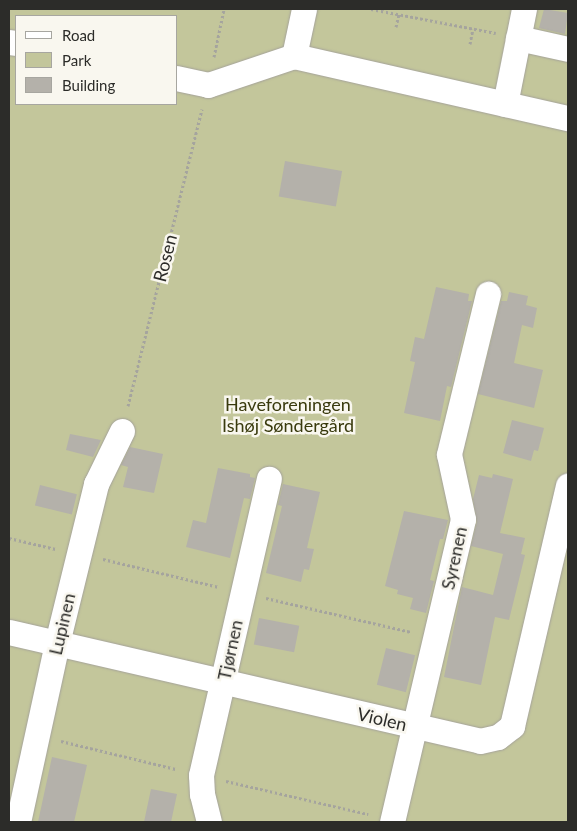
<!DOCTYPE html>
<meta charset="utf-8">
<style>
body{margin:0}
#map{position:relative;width:577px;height:831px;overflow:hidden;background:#eceae2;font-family:Lato,sans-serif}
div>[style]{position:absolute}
.green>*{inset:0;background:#c3c69b}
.building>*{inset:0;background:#b4b1aa;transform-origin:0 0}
.path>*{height:3px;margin-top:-1.5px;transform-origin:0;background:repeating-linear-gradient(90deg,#a5a49e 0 2.5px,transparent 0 5px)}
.roads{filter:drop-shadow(0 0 1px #a4a29a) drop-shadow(0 0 1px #a4a29a)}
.minor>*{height:25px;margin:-12.5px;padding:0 12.5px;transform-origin:12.5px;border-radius:12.5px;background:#fff}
span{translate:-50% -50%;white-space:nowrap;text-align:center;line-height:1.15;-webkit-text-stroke:5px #f9f7ef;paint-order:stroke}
.street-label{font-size:18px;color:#2c2c29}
.park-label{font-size:18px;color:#393a0d}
.frame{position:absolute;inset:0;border:10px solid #2c2c29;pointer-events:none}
.legend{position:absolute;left:15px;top:15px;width:162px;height:90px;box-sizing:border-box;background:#f9f7ef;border:1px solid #a7a6a0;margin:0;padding:6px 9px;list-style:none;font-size:15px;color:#2c2c29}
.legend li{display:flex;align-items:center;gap:10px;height:25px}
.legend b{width:25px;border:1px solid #a7a6a0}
</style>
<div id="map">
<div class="green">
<i style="clip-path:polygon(evenodd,9px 9px,568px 9px,568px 822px,9px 822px,9px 9px,16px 16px,176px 16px,176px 104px,16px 104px,16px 16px)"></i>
</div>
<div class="building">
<i style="clip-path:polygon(544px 9px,568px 13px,565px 34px,539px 28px)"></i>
<i style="left:285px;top:161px;width:58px;height:36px;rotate:10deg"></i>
<i style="clip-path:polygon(436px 287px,469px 294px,468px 301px,472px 301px,451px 387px,447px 386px,440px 421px,404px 413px,415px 362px,410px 361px,415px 337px,424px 339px)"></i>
<i style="clip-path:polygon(509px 292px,528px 296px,526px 305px,537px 308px,533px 328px,522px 325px,514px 363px,543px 370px,534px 408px,478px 394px,501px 301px,507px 301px)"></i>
<i style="clip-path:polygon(512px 420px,544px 428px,538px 451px,534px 450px,531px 461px,503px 453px)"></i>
<i style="clip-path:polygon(70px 434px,101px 440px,93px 457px,66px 450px)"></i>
<i style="clip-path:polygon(130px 447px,163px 454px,154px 493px,123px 487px,128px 467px,121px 465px)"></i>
<i style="clip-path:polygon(218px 468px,250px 474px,250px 477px,255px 478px,250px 499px,244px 498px,230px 558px,186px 547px,193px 520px,206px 523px)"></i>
<i style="clip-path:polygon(493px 474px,513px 479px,500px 533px,525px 538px,521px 554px,525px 555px,509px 620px,495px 617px,481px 685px,444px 677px,462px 587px,493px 595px,503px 554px,471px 546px,477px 522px,473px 499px,479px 475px,492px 478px)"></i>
<i style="clip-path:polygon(283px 484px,320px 492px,307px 548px,314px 549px,309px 570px,304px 569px,301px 582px,266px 573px,282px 506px,278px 505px)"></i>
<i style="left:40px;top:485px;width:38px;height:21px;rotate:14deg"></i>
<i style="clip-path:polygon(404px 511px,448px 520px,443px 539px,440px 539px,430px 580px,434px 581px,426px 613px,410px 609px,413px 598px,397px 594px,398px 590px,385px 586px)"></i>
<i style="left:259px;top:618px;width:41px;height:27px;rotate:11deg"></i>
<i style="left:386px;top:648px;width:30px;height:38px;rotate:14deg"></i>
<i style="clip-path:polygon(52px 757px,87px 765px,74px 822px,38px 822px)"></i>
<i style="clip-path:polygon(151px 789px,177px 794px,171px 822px,144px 822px)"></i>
</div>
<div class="path">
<i style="left:371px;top:9px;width:127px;rotate:10.9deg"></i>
<i style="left:396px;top:27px;width:13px;rotate:-77deg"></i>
<i style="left:470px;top:44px;width:15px;rotate:-79deg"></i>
<i style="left:214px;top:57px;width:49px;rotate:-78.2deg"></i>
<i style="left:128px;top:406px;width:306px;rotate:-76deg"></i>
<i style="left:9px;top:538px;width:48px;rotate:13.2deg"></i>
<i style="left:103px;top:559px;width:119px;rotate:13.6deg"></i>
<i style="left:266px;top:598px;width:149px;rotate:13.2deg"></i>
<i style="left:61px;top:741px;width:118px;rotate:13.7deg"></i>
<i style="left:226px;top:781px;width:146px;rotate:13.1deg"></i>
</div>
<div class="roads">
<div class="minor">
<i style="left:518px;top:38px;width:51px;rotate:12.4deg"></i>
<i style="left:9px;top:42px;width:7px;rotate:8deg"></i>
<i style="left:294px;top:56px;width:48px;rotate:-78deg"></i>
<i style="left:176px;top:78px;width:33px;rotate:12deg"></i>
<i style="left:208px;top:85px;width:91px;rotate:-18.6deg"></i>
<i style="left:294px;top:56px;width:281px;rotate:12.8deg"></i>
<i style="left:505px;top:104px;width:97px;rotate:-78.7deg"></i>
<i style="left:9px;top:632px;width:483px;rotate:13deg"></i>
<i style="left:480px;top:741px;width:18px;rotate:-13deg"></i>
<i style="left:498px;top:737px;width:18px;rotate:-38deg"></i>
<i style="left:512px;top:726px;width:247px;rotate:-76.9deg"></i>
<i style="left:18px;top:822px;width:183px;rotate:-77.7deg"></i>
<i style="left:57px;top:643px;width:164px;rotate:-76.2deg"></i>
<i style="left:96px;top:484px;width:59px;rotate:-63.9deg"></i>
<i style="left:209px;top:822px;width:29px;rotate:-104deg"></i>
<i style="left:202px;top:794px;width:19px;rotate:-93deg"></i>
<i style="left:201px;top:775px;width:304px;rotate:-77.1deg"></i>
<i style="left:392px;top:822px;width:311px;rotate:-76.8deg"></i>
<i style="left:463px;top:519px;width:66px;rotate:-102.2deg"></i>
<i style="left:449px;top:454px;width:165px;rotate:-76.3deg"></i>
</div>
</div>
<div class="street-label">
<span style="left:165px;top:258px;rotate:-76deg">Rosen</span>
<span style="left:454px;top:558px;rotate:-78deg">Syrenen</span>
<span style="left:62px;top:624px;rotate:-77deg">Lupinen</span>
<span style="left:230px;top:650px;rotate:-78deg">Tjørnen</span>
<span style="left:382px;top:719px;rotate:13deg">Violen</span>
</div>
<div class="park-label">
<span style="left:288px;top:415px">Haveforeningen<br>Ishøj Søndergård</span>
</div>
<div class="frame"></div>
<ul class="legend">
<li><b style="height:6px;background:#fff"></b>Road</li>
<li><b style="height:14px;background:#c3c69b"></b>Park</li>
<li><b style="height:14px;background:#b4b1aa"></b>Building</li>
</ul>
</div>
